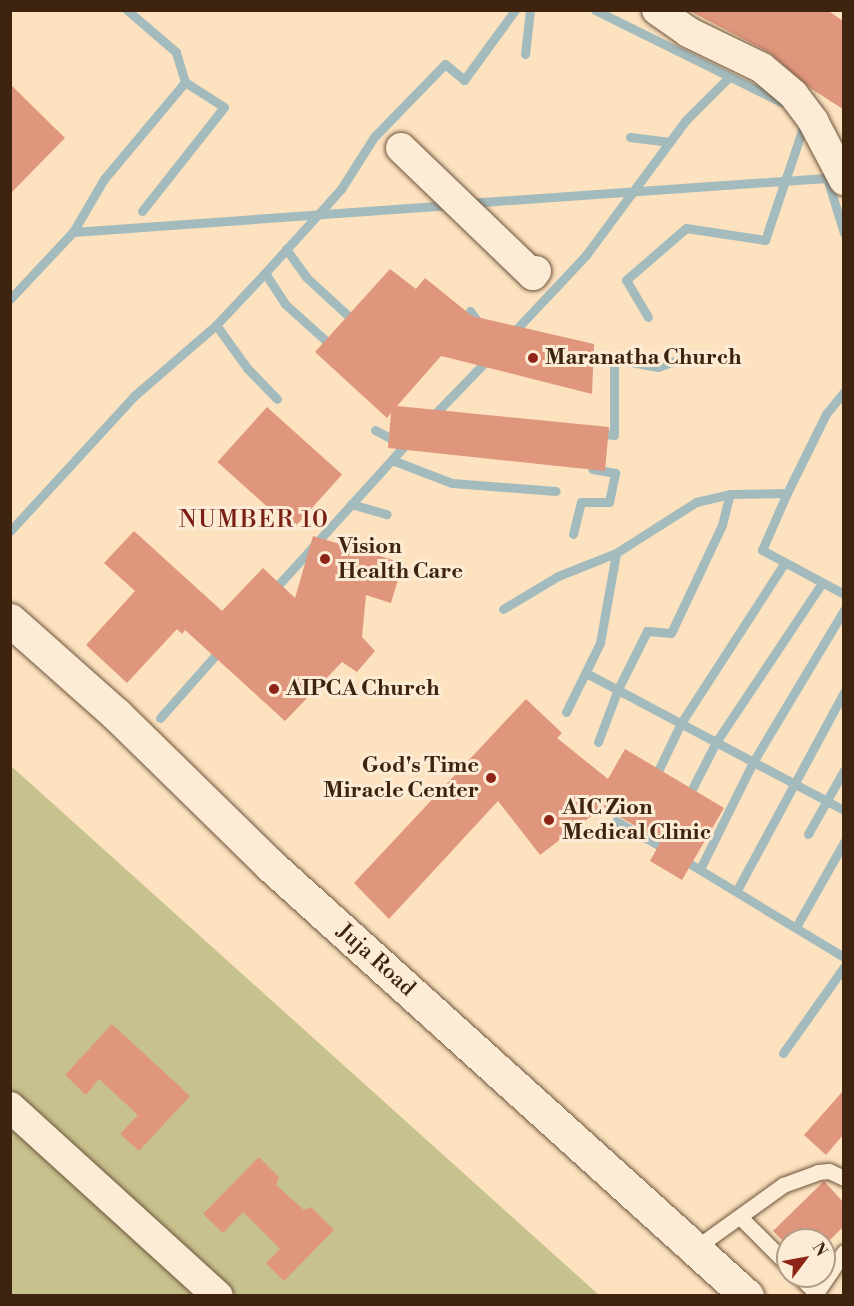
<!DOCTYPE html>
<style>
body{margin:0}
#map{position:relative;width:854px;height:1306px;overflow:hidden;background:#fce2bf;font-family:"Libre Bodoni",serif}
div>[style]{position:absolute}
.green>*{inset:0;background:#c6c18d}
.stream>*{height:9px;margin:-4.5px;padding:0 4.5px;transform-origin:4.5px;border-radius:4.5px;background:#a4bbbd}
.building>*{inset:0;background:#e0967d;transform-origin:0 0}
.roads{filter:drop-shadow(0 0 2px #6e543b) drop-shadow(0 0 2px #6e543b)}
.lane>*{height:15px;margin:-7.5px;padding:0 7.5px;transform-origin:7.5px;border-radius:7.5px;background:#fdecd5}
.street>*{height:30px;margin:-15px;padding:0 15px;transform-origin:15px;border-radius:15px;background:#fdecd5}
.secondary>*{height:33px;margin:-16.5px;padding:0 16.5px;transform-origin:16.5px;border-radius:16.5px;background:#fdecd5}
.dots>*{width:16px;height:16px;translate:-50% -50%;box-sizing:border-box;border:3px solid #fdecd5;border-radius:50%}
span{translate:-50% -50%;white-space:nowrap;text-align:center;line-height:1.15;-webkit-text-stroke:6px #fdecd5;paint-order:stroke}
.poi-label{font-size:22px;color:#3e240f;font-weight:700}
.left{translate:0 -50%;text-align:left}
.right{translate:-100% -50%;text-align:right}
.street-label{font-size:22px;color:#3e240f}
.neighbourhood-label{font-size:24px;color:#7a1f14;letter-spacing:1.5px}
.frame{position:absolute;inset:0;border:12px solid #3e240f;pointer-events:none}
.north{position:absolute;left:776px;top:1228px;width:60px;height:60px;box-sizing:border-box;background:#fdecd5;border:2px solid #b19c86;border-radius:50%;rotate:58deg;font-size:16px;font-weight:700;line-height:24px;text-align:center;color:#3e240f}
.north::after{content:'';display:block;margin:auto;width:21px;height:27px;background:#8f2418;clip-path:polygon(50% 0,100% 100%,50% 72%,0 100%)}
</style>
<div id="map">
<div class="green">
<i style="clip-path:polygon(11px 766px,599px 1295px,11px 1295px)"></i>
</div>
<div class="stream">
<i style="left:595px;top:10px;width:208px;rotate:26.3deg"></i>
<i style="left:525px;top:54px;width:44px;rotate:-83.5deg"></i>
<i style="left:630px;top:137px;width:40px;rotate:7.1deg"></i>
<i style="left:826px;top:175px;width:61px;rotate:72.8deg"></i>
<i style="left:468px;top:203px;width:370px;rotate:-4deg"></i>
<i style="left:142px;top:211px;width:132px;rotate:-51.7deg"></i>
<i style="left:224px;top:107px;width:46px;rotate:-147.3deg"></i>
<i style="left:73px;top:232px;width:379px;rotate:-4.1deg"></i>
<i style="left:286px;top:249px;width:34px;rotate:54deg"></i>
<i style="left:306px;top:277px;width:68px;rotate:42.6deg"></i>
<i style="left:265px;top:273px;width:37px;rotate:57deg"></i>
<i style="left:285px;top:304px;width:64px;rotate:41.9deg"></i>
<i style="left:10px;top:299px;width:92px;rotate:-46.8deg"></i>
<i style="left:73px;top:232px;width:61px;rotate:-59.7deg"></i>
<i style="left:104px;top:179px;width:126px;rotate:-50.1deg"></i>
<i style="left:185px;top:82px;width:31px;rotate:-107deg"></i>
<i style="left:176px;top:52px;width:65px;rotate:-139.4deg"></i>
<i style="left:470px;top:311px;width:19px;rotate:54deg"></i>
<i style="left:648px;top:317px;width:43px;rotate:-120.7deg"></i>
<i style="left:626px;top:280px;width:79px;rotate:-40.9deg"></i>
<i style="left:686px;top:228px;width:80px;rotate:8.6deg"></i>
<i style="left:765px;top:240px;width:125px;rotate:-71.3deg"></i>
<i style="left:216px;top:325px;width:53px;rotate:54.2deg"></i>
<i style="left:247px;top:368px;width:43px;rotate:45.9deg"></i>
<i style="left:510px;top:336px;width:111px;rotate:-46.8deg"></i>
<i style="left:586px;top:255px;width:167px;rotate:-53.5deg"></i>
<i style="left:685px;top:121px;width:61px;rotate:-45deg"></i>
<i style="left:583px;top:353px;width:76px;rotate:10.6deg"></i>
<i style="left:658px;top:367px;width:23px;rotate:-20deg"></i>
<i style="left:431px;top:418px;width:82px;rotate:-46deg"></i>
<i style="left:375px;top:430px;width:27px;rotate:28deg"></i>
<i style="left:598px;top:433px;width:16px;rotate:7deg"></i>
<i style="left:614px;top:435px;width:74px;rotate:-90deg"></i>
<i style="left:392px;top:460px;width:64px;rotate:21deg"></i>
<i style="left:452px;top:483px;width:104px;rotate:4.4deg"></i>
<i style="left:787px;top:493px;width:62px;rotate:113.7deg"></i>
<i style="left:762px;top:550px;width:93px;rotate:28.2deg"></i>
<i style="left:351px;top:504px;width:37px;rotate:16deg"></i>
<i style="left:10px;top:531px;width:183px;rotate:-47.4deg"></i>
<i style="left:134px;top:396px;width:108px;rotate:-40.9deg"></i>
<i style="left:216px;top:325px;width:71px;rotate:-46.7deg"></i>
<i style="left:265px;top:273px;width:113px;rotate:-47.9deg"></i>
<i style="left:341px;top:189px;width:62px;rotate:-57.6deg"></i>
<i style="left:374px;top:137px;width:102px;rotate:-45.8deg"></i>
<i style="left:445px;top:64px;width:25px;rotate:40deg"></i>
<i style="left:464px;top:80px;width:87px;rotate:-53.9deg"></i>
<i style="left:573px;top:534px;width:33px;rotate:-76deg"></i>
<i style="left:581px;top:502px;width:28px"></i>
<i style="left:609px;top:502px;width:30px;rotate:-78deg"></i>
<i style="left:615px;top:473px;width:23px;rotate:-170deg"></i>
<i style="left:271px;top:593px;width:205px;rotate:-47.8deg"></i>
<i style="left:503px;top:609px;width:64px;rotate:-31deg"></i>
<i style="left:558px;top:576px;width:62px;rotate:-21.6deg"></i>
<i style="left:616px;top:553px;width:95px;rotate:-32.5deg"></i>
<i style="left:696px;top:502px;width:35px;rotate:-13deg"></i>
<i style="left:730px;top:494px;width:57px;rotate:-1deg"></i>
<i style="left:787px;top:493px;width:88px;rotate:-63.7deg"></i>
<i style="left:826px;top:414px;width:28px;rotate:-51deg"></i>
<i style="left:588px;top:674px;width:290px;rotate:28deg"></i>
<i style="left:566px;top:712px;width:77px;rotate:-63.8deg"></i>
<i style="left:600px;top:643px;width:91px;rotate:-79.9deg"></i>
<i style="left:160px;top:718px;width:94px;rotate:-48.5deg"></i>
<i style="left:598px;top:742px;width:57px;rotate:-69.3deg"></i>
<i style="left:618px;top:689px;width:65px;rotate:-63.4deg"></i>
<i style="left:647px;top:631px;width:24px;rotate:5deg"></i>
<i style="left:671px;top:633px;width:119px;rotate:-64.7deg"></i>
<i style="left:722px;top:525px;width:32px;rotate:-76deg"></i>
<i style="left:658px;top:771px;width:53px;rotate:-64.4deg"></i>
<i style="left:681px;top:723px;width:189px;rotate:-57.1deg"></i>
<i style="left:692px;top:789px;width:53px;rotate:-62.9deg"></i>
<i style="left:716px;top:742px;width:191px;rotate:-56.3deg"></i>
<i style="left:616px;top:821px;width:59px;rotate:29.6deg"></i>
<i style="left:808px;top:834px;width:73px;rotate:-60.6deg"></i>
<i style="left:682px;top:859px;width:189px;rotate:31.2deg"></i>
<i style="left:700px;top:869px;width:119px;rotate:-63.6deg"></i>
<i style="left:753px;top:762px;width:177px;rotate:-59.1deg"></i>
<i style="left:737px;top:890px;width:225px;rotate:-61.6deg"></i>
<i style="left:796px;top:927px;width:98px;rotate:-60.5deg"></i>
<i style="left:783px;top:1053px;width:105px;rotate:-54.7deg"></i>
</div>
<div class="building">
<i style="clip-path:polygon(688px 10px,827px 10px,843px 21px,843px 109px,810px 88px,770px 53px)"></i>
<i style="clip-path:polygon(10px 84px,65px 138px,10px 194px)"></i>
<i style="clip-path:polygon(390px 269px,416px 289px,425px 278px,472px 316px,594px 344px,592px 394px,441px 356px,397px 406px,609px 427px,605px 471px,388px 448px,391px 413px,387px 418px,315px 352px)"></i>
<i style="left:267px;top:407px;width:101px;height:74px;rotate:42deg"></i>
<i style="clip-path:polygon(134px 531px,222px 611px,263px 568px,295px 598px,313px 536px,403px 563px,391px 603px,366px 595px,362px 637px,375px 651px,357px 672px,342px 662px,285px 721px,185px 630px,182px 634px,177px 629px,127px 683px,86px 645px,135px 591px,104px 563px)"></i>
<i style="clip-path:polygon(526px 699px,562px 733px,557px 738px,608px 779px,625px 749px,724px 808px,682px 880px,650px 861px,661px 841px,603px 807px,540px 855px,498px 801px,389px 919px,354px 883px)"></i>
<i style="clip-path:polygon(112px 1024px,190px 1096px,139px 1151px,120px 1134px,138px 1115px,99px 1079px,86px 1095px,65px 1075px)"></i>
<i style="clip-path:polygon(843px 1091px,843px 1135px,826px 1155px,804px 1135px)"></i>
<i style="clip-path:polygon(259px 1157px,279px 1177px,276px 1185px,304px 1210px,311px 1207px,334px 1230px,284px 1281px,266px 1263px,280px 1249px,243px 1212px,223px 1233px,203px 1214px)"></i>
<i style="clip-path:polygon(824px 1181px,843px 1202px,843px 1227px,824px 1246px,824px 1240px,788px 1240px,788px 1246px,773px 1231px)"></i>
</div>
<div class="roads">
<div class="lane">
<i style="left:741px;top:1218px;width:66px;rotate:45deg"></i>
<i style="left:694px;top:1249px;width:110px;rotate:-35.7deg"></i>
<i style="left:783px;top:1185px;width:37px;rotate:-20deg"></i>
<i style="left:818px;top:1172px;width:11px;rotate:-5deg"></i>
<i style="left:829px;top:1171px;width:17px;rotate:25deg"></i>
<i style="left:799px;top:1276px;width:24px;rotate:45deg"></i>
<i style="left:814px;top:1296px;width:53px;rotate:-55.7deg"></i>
</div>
<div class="street">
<i style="left:657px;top:10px;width:38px;rotate:35deg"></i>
<i style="left:688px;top:32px;width:82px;rotate:25.9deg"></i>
<i style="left:762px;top:68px;width:40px;rotate:40deg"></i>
<i style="left:793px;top:94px;width:34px;rotate:53deg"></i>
<i style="left:813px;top:121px;width:67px;rotate:62.3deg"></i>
<i style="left:401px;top:148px;width:183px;rotate:43.9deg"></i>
<i style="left:533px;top:275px;width:5px;rotate:-53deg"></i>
<i style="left:10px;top:1107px;width:281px;rotate:42.3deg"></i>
</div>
<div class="secondary">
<i style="left:10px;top:620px;width:142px;rotate:41.6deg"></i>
<i style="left:116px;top:714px;width:216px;rotate:44.4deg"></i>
<i style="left:270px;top:865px;width:643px;rotate:42.1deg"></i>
</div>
</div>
<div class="dots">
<i style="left:533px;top:358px;background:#8f2418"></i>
<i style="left:325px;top:559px;background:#8f2418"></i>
<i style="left:274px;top:689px;background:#8f2418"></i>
<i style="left:491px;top:778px;background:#8f2418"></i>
<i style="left:549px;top:820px;background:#8f2418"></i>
</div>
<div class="poi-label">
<span class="left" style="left:545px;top:358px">Maranatha Church</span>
<span class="left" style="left:338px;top:559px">Vision<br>Health Care</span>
<span class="left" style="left:286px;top:689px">AIPCA Church</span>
<span class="right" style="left:479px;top:778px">God's Time<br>Miracle Center</span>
<span class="left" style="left:562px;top:820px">AIC Zion<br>Medical Clinic</span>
</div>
<div class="street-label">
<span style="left:376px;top:960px;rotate:42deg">Juja Road</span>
</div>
<div class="neighbourhood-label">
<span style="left:254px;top:521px">NUMBER 10</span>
</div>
<div class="frame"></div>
<div class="north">N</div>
</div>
